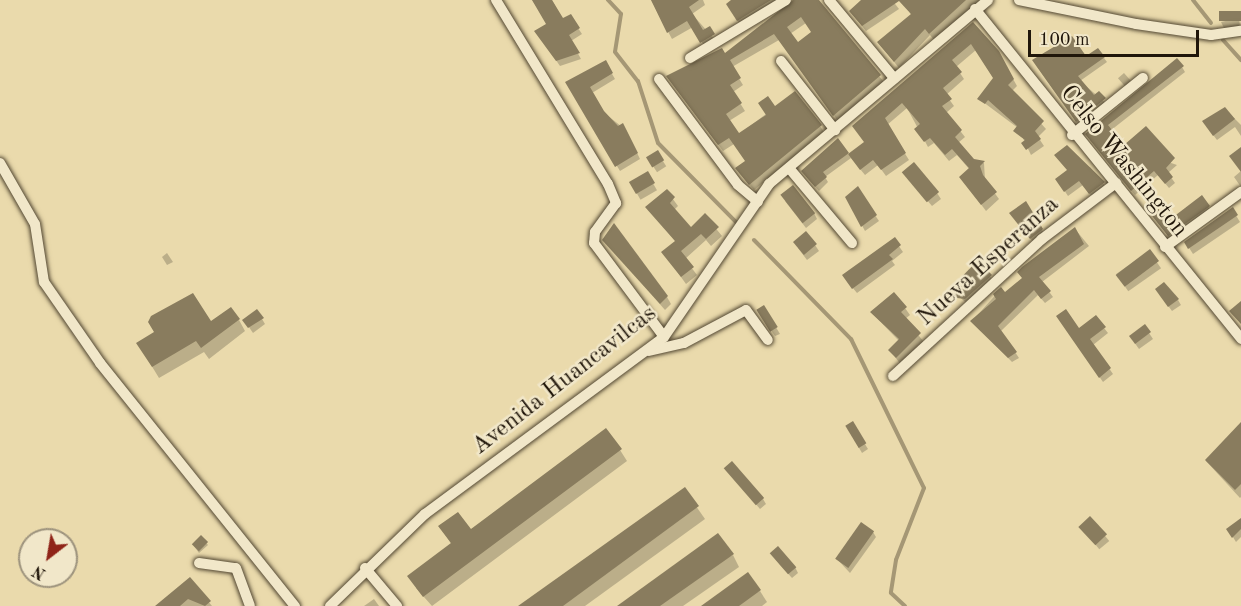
<!DOCTYPE html>
<style>
body{margin:0}
#map{position:relative;width:1241px;height:606px;overflow:hidden;background:#eadaac;font-family:"Old Standard TT",serif}
div>[style]{position:absolute}
.shadow>*{inset:0;background:#0003;transform-origin:0 0}
.stream>*{height:4px;margin:-2px;padding:0 2px;transform-origin:2px;border-radius:2px;background:#a59775}
.building>*{inset:0;background:#897c5e;transform-origin:0 0}
.roads{filter:drop-shadow(0 0 2px #524732) drop-shadow(0 0 2px #524732)}
.minor>*{height:10px;margin:-5px;padding:0 5px;transform-origin:5px;border-radius:5px;background:#f1e7c9}
span{translate:-50% -50%;white-space:nowrap;text-align:center;line-height:1.15;-webkit-text-stroke:5px #f1e7c9;paint-order:stroke}
.street-label{font-size:24px;color:#20160a}
.north{position:absolute;left:18px;top:528px;width:60px;height:60px;box-sizing:border-box;background:#f1e7c9;border:2px solid #9d937d;border-radius:50%;rotate:211deg;font-size:16px;font-weight:700;line-height:24px;text-align:center;color:#20160a}
.north::after{content:'';display:block;margin:auto;width:21px;height:27px;background:#8f2418;clip-path:polygon(50% 0,100% 100%,50% 72%,0 100%)}
.scale{position:absolute;left:1028px;top:30px;width:171px;height:27px;box-sizing:border-box;border:3px solid #20160a;border-top:0;padding-left:8px;font-size:18px;line-height:21px;white-space:nowrap;color:#20160a;-webkit-text-stroke:4px #f1e7c9;paint-order:stroke}
</style>
<div id="map">
<div class="shadow">
<i style="clip-path:polygon(532px 0,552px 0,563px 20px,570px 16px,582px 34px,571px 41px,581px 59px,560px 66px,540px 37px,548px 24px)"></i>
<i style="clip-path:polygon(651px 0,703px 0,705px 5px,692px 14px,717px 42px,706px 49px,693px 27px,672px 39px)"></i>
<i style="clip-path:polygon(733px 0,786px 0,742px 27px,731px 11px)"></i>
<i style="clip-path:polygon(evenodd,789px 0,816px 0,884px 82px,838px 121px,779px 40px,732px 67px,743px 85px,733px 92px,745px 111px,729px 121px,738px 135px,774px 108px,820px 126px,824px 132px,754px 190px,737px 169px,746px 161px,734px 144px,723px 151px,672px 83px,724px 55px,794px 1px,789px 0,806px 23px,812px 32px,797px 44px,790px 34px,806px 23px)"></i>
<i style="clip-path:polygon(869px 0,892px 0,899px 9px,866px 31px,854px 16px)"></i>
<i style="clip-path:polygon(980px 0,934px 40px,930px 35px,899px 68px,879px 43px,912px 16px,902px 0)"></i>
<i style="clip-path:polygon(1239px 18px,1240px 27px,1224px 28px,1221px 22px)"></i>
<i style="clip-path:polygon(973px 25px,998px 52px,1017px 86px,1012px 91px,1046px 129px,1038px 137px,1044px 146px,1031px 155px,1018px 128px,979px 99px,994px 79px,976px 50px,956px 67px,964px 79px,946px 95px,954px 106px,946px 113px,965px 137px,958px 143px,973px 160px,984px 163px,985px 180px,999px 199px,986px 211px,965px 183px,970px 170px,957px 155px,949px 161px,934px 143px,928px 147px,907px 108px,887px 125px,909px 160px,886px 176px,878px 165px,865px 175px,851px 158px,825px 177px,828px 182px,819px 191px,806px 176px,838px 141px,849px 155px,865px 143px,858px 133px)"></i>
<i style="clip-path:polygon(1104px 58px,1107px 62px,1080px 81px,1107px 104px,1080px 126px,1036px 65px)"></i>
<i style="clip-path:polygon(605px 62px,615px 79px,592px 93px,603px 112px,626px 130px,640px 159px,620px 171px,567px 83px)"></i>
<i style="clip-path:polygon(1182px 67px,1185px 72px,1110px 131px,1124px 147px,1177px 165px,1168px 173px,1175px 183px,1169px 188px,1158px 175px,1135px 195px,1087px 134px)"></i>
<i style="left:1124px;top:73px;width:11px;height:8px;rotate:49deg"></i>
<i style="clip-path:polygon(1225px 109px,1241px 125px,1241px 136px,1235px 127px,1217px 140px,1207px 127px)"></i>
<i style="left:657px;top:152px;width:17px;height:11px;rotate:57deg"></i>
<i style="clip-path:polygon(1241px 155px,1241px 187px,1234px 177px,1241px 171px)"></i>
<i style="clip-path:polygon(1090px 167px,1107px 188px,1093px 198px,1083px 185px,1068px 196px,1060px 184px,1068px 171px)"></i>
<i style="left:647px;top:173px;width:20px;height:19px;rotate:60deg"></i>
<i style="clip-path:polygon(904px 173px,937px 193px,941px 199px,932px 206px)"></i>
<i style="clip-path:polygon(857px 189px,879px 221px,865px 231px,847px 198px)"></i>
<i style="clip-path:polygon(667px 191px,678px 206px,674px 210px,691px 229px,705px 215px,722px 236px,711px 246px,706px 240px,685px 259px,697px 275px,686px 284px,663px 252px,676px 242px,647px 207px)"></i>
<i style="clip-path:polygon(785px 201px,814px 213px,817px 219px,806px 228px)"></i>
<i style="clip-path:polygon(1025px 203px,1045px 235px,1034px 243px,1011px 213px)"></i>
<i style="clip-path:polygon(1208px 206px,1211px 212px,1172px 241px,1151px 213px,1168px 223px)"></i>
<i style="clip-path:polygon(1232px 209px,1240px 222px,1193px 254px,1186px 243px)"></i>
<i style="clip-path:polygon(1075px 229px,1089px 246px,1042px 282px,1053px 297px,1045px 303px,1038px 295px,1001px 331px,1019px 358px,1012px 362px,972px 321px,1001px 289px,1004px 294px,1023px 279px)"></i>
<i style="clip-path:polygon(894px 239px,903px 252px,892px 261px,895px 265px,857px 293px,847px 281px)"></i>
<i style="clip-path:polygon(604px 240px,667px 297px,671px 304px,665px 310px)"></i>
<i style="clip-path:polygon(815px 245px,819px 251px,807px 260px,798px 248px)"></i>
<i style="left:1149px;top:251px;width:21px;height:40px;rotate:55deg"></i>
<i style="clip-path:polygon(167px 253px,173px 262px,167px 265px,162px 257px)"></i>
<i style="clip-path:polygon(990px 276px,994px 282px,969px 305px,951px 290px)"></i>
<i style="clip-path:polygon(1160px 295px,1178px 300px,1181px 305px,1172px 311px)"></i>
<i style="clip-path:polygon(764px 307px,780px 334px,775px 336px,761px 316px)"></i>
<i style="clip-path:polygon(905px 308px,910px 315px,905px 319px,924px 342px,901px 365px,890px 350px,899px 341px,872px 313px)"></i>
<i style="clip-path:polygon(262px 319px,265px 324px,253px 333px,244px 320px)"></i>
<i style="clip-path:polygon(239px 320px,245px 331px,209px 359px,204px 352px,159px 378px,145px 355px,156px 333px)"></i>
<i style="clip-path:polygon(1061px 322px,1079px 330px,1104px 328px,1108px 333px,1093px 345px,1113px 374px,1103px 382px)"></i>
<i style="clip-path:polygon(1149px 333px,1153px 339px,1139px 349px,1134px 342px)"></i>
<i style="clip-path:polygon(852px 423px,868px 449px,862px 453px,847px 427px)"></i>
<i style="clip-path:polygon(1241px 425px,1241px 497px,1240px 498px,1206px 461px)"></i>
<i style="clip-path:polygon(620px 450px,627px 461px,432px 606px,416px 588px,452px 545px,440px 527px,470px 531px)"></i>
<i style="clip-path:polygon(725px 468px,763px 499px,766px 504px,760px 509px)"></i>
<i style="clip-path:polygon(684px 489px,705px 519px,585px 606px,521px 606px)"></i>
<i style="left:1090px;top:518px;width:30px;height:13px;rotate:50deg"></i>
<i style="clip-path:polygon(1241px 520px,1241px 537px,1236px 542px,1228px 529px)"></i>
<i style="clip-path:polygon(873px 532px,876px 537px,850px 573px,836px 558px)"></i>
<i style="clip-path:polygon(201px 537px,208px 545px,199px 553px,194px 546px)"></i>
<i style="clip-path:polygon(733px 555px,739px 567px,683px 606px,620px 606px)"></i>
<i style="clip-path:polygon(775px 559px,795px 567px,798px 573px,792px 578px)"></i>
<i style="clip-path:polygon(190px 579px,212px 606px,158px 606px)"></i>
<i style="clip-path:polygon(760px 591px,767px 602px,762px 606px,704px 606px)"></i>
<i style="clip-path:polygon(374px 599px,379px 606px,364px 606px)"></i>
</div>
<div class="stream">
<i style="left:608px;top:0;width:19px;rotate:47deg"></i>
<i style="left:621px;top:14px;width:38px;rotate:99deg"></i>
<i style="left:615px;top:52px;width:37px;rotate:52deg"></i>
<i style="left:638px;top:81px;width:65px;rotate:72.1deg"></i>
<i style="left:658px;top:143px;width:114px;rotate:45.4deg"></i>
<i style="left:1193px;top:0;width:29px;rotate:52deg"></i>
<i style="left:1223px;top:40px;width:27px;rotate:48deg"></i>
<i style="left:754px;top:240px;width:139px;rotate:45.6deg"></i>
<i style="left:851px;top:339px;width:166px;rotate:63.9deg"></i>
<i style="left:924px;top:488px;width:77px;rotate:111.3deg"></i>
<i style="left:896px;top:560px;width:33px;rotate:99deg"></i>
<i style="left:891px;top:593px;width:19px;rotate:43deg"></i>
</div>
<div class="building">
<i style="clip-path:polygon(532px 0,552px 0,563px 18px,571px 14px,580px 28px,569px 35px,580px 53px,556px 61px,534px 31px,546px 24px)"></i>
<i style="clip-path:polygon(651px 0,699px 0,689px 7px,703px 30px,710px 26px,715px 34px,700px 43px,687px 21px,667px 33px)"></i>
<i style="clip-path:polygon(731px 0,771px 0,737px 21px,726px 4px)"></i>
<i style="clip-path:polygon(evenodd,793px 0,819px 0,881px 75px,833px 116px,774px 34px,730px 60px,741px 78px,730px 85px,742px 103px,726px 114px,739px 133px,766px 115px,758px 103px,768px 96px,775px 106px,795px 91px,822px 125px,749px 185px,735px 168px,745px 161px,729px 138px,718px 145px,666px 76px,722px 48px,725px 53px,793px 0,801px 17px,811px 32px,798px 42px,787px 27px,801px 17px)"></i>
<i style="clip-path:polygon(861px 0,966px 0,929px 34px,925px 29px,894px 62px,877px 42px,911px 14px,899px 1px,862px 26px,849px 11px)"></i>
<i style="left:1241px;top:11px;width:10px;height:22px;rotate:90deg"></i>
<i style="clip-path:polygon(973px 22px,999px 51px,1014px 79px,1008px 85px,1044px 121px,1035px 131px,1041px 139px,1026px 150px,1021px 143px,1025px 140px,1013px 131px,1017px 126px,988px 100px,985px 104px,977px 99px,993px 78px,971px 44px,952px 60px,962px 72px,943px 88px,952px 99px,942px 106px,962px 130px,955px 137px,974px 159px,985px 161px,980px 166px,983px 175px,997px 192px,981px 205px,959px 177px,969px 168px,952px 149px,945px 155px,930px 138px,924px 142px,914px 129px,920px 124px,902px 103px,885px 118px,906px 153px,881px 170px,873px 160px,860px 170px,848px 154px,864px 142px,852px 126px)"></i>
<i style="clip-path:polygon(1072px 36px,1086px 56px,1098px 48px,1105px 57px,1078px 76px,1094px 95px,1099px 91px,1106px 98px,1076px 122px,1032px 60px)"></i>
<i style="clip-path:polygon(1177px 58px,1184px 66px,1108px 125px,1124px 145px,1146px 126px,1175px 158px,1166px 168px,1173px 177px,1165px 184px,1154px 171px,1131px 191px,1085px 134px)"></i>
<i style="clip-path:polygon(606px 60px,613px 73px,590px 87px,604px 111px,618px 126px,623px 123px,638px 153px,615px 167px,565px 82px)"></i>
<i style="clip-path:polygon(1225px 107px,1235px 119px,1213px 136px,1202px 121px)"></i>
<i style="clip-path:polygon(838px 138px,849px 153px,823px 172px,827px 177px,815px 187px,801px 171px)"></i>
<i style="clip-path:polygon(1067px 145px,1105px 182px,1089px 194px,1079px 181px,1064px 192px,1055px 179px,1067px 170px,1054px 155px)"></i>
<i style="clip-path:polygon(1241px 147px,1241px 172px,1229px 156px)"></i>
<i style="left:658px;top:150px;width:12px;height:14px;rotate:59deg"></i>
<i style="left:914px;top:162px;width:39px;height:16px;rotate:50deg"></i>
<i style="left:648px;top:171px;width:14px;height:22px;rotate:60deg"></i>
<i style="left:793px;top:185px;width:36px;height:16px;rotate:52deg"></i>
<i style="clip-path:polygon(858px 186px,877px 215px,861px 227px,845px 197px)"></i>
<i style="clip-path:polygon(667px 189px,675px 197px,670px 203px,691px 227px,705px 213px,719px 227px,706px 239px,701px 234px,681px 251px,694px 267px,681px 277px,661px 252px,675px 241px,645px 207px)"></i>
<i style="clip-path:polygon(1202px 195px,1210px 206px,1168px 236px,1149px 212px,1156px 206px,1168px 221px)"></i>
<i style="clip-path:polygon(1026px 201px,1043px 229px,1030px 239px,1009px 213px)"></i>
<i style="clip-path:polygon(1233px 207px,1238px 215px,1188px 249px,1184px 242px)"></i>
<i style="clip-path:polygon(614px 223px,668px 296px,660px 304px,602px 240px)"></i>
<i style="clip-path:polygon(1075px 227px,1084px 244px,1039px 277px,1051px 291px,1041px 299px,1034px 290px,998px 326px,1017px 352px,1008px 358px,970px 321px,996px 299px,993px 294px,1001px 287px,1005px 292px,1022px 278px,1017px 272px,1022px 267px)"></i>
<i style="left:806px;top:231px;width:17px;height:17px;rotate:50deg"></i>
<i style="clip-path:polygon(895px 237px,901px 245px,889px 255px,893px 259px,852px 289px,842px 275px)"></i>
<i style="left:1150px;top:249px;width:15px;height:43px;rotate:53deg"></i>
<i style="clip-path:polygon(978px 260px,992px 275px,965px 299px,957px 298px,949px 290px)"></i>
<i style="clip-path:polygon(1164px 282px,1179px 299px,1168px 307px,1155px 289px)"></i>
<i style="clip-path:polygon(894px 292px,907px 307px,901px 312px,921px 333px,896px 358px,888px 350px,899px 339px,870px 312px)"></i>
<i style="clip-path:polygon(193px 293px,211px 321px,231px 307px,240px 319px,201px 348px,196px 341px,152px 367px,136px 343px,154px 332px,148px 322px,151px 316px)"></i>
<i style="clip-path:polygon(1241px 301px,1241px 324px,1229px 311px)"></i>
<i style="left:764px;top:305px;width:26px;height:9px;rotate:58deg"></i>
<i style="clip-path:polygon(257px 309px,264px 318px,248px 328px,242px 320px)"></i>
<i style="clip-path:polygon(1066px 309px,1079px 328px,1096px 315px,1106px 327px,1090px 339px,1111px 368px,1099px 378px,1056px 316px)"></i>
<i style="left:1145px;top:324px;width:10px;height:20px;rotate:53deg"></i>
<i style="left:853px;top:421px;width:26px;height:9px;rotate:59deg"></i>
<i style="clip-path:polygon(1241px 422px,1241px 484px,1235px 490px,1205px 460px)"></i>
<i style="clip-path:polygon(606px 428px,622px 449px,423px 597px,407px 576px,451px 543px,438px 526px,458px 512px,471px 529px)"></i>
<i style="left:732px;top:461px;width:49px;height:11px;rotate:49deg"></i>
<i style="clip-path:polygon(685px 487px,699px 506px,563px 606px,518px 606px)"></i>
<i style="left:1090px;top:516px;width:25px;height:16px;rotate:47deg"></i>
<i style="clip-path:polygon(1241px 518px,1241px 529px,1232px 538px,1226px 529px)"></i>
<i style="left:861px;top:522px;width:16px;height:45px;rotate:35deg"></i>
<i style="clip-path:polygon(718px 533px,734px 554px,660px 606px,617px 606px)"></i>
<i style="left:201px;top:535px;width:10px;height:13px;rotate:45deg"></i>
<i style="left:778px;top:546px;width:28px;height:11px;rotate:49deg"></i>
<i style="clip-path:polygon(748px 572px,761px 590px,739px 606px,701px 606px)"></i>
<i style="clip-path:polygon(190px 577px,211px 601px,205px 606px,188px 599px,180px 606px,155px 606px)"></i>
</div>
<div class="roads">
<div class="minor">
<i style="left:496px;top:0;width:215px;rotate:58.7deg"></i>
<i style="left:608px;top:184px;width:21px;rotate:67deg"></i>
<i style="left:616px;top:203px;width:36px;rotate:126deg"></i>
<i style="left:595px;top:232px;width:11px;rotate:95deg"></i>
<i style="left:594px;top:243px;width:117px;rotate:53.3deg"></i>
<i style="left:829px;top:0;width:102px;rotate:50.2deg"></i>
<i style="left:1019px;top:0;width:119px;rotate:11.6deg"></i>
<i style="left:1136px;top:24px;width:76px;rotate:8.3deg"></i>
<i style="left:1211px;top:35px;width:30px;rotate:-8deg"></i>
<i style="left:975px;top:9px;width:424px;rotate:51.1deg"></i>
<i style="left:690px;top:58px;width:112px;rotate:-31.1deg"></i>
<i style="left:781px;top:61px;width:88px;rotate:52deg"></i>
<i style="left:659px;top:79px;width:132px;rotate:53.3deg"></i>
<i style="left:738px;top:185px;width:26px;rotate:40deg"></i>
<i style="left:1072px;top:135px;width:91px;rotate:-38.8deg"></i>
<i style="left:0;top:163px;width:70px;rotate:60.2deg"></i>
<i style="left:35px;top:224px;width:59px;rotate:81.2deg"></i>
<i style="left:44px;top:282px;width:98px;rotate:55.3deg"></i>
<i style="left:100px;top:363px;width:312px;rotate:51.3deg"></i>
<i style="left:789px;top:168px;width:98px;rotate:50deg"></i>
<i style="left:1165px;top:247px;width:94px;rotate:-35.9deg"></i>
<i style="left:649px;top:351px;width:36px;rotate:-13deg"></i>
<i style="left:684px;top:343px;width:70px;rotate:-28deg"></i>
<i style="left:746px;top:310px;width:37px;rotate:54deg"></i>
<i style="left:893px;top:376px;width:202px;rotate:-42.6deg"></i>
<i style="left:1042px;top:239px;width:93px;rotate:-37.1deg"></i>
<i style="left:199px;top:563px;width:37px;rotate:8deg"></i>
<i style="left:236px;top:568px;width:40px;rotate:69.8deg"></i>
<i style="left:365px;top:568px;width:50px;rotate:49.9deg"></i>
<i style="left:330px;top:606px;width:132px;rotate:-44.1deg"></i>
<i style="left:425px;top:514px;width:297px;rotate:-36.5deg"></i>
<i style="left:664px;top:337px;width:186px;rotate:-55.5deg"></i>
<i style="left:769px;top:184px;width:286px;rotate:-40deg"></i>
</div>
</div>
<div class="street-label">
<span style="left:1123px;top:162px;rotate:51deg">Celso Washington</span>
<span style="left:989px;top:262px;rotate:-42deg">Nueva Esperanza</span>
<span style="left:565px;top:381px;rotate:-38deg">Avenida Huancavilcas</span>
</div>
<div class="north">N</div>
<div class="scale">100 m</div>
</div>
